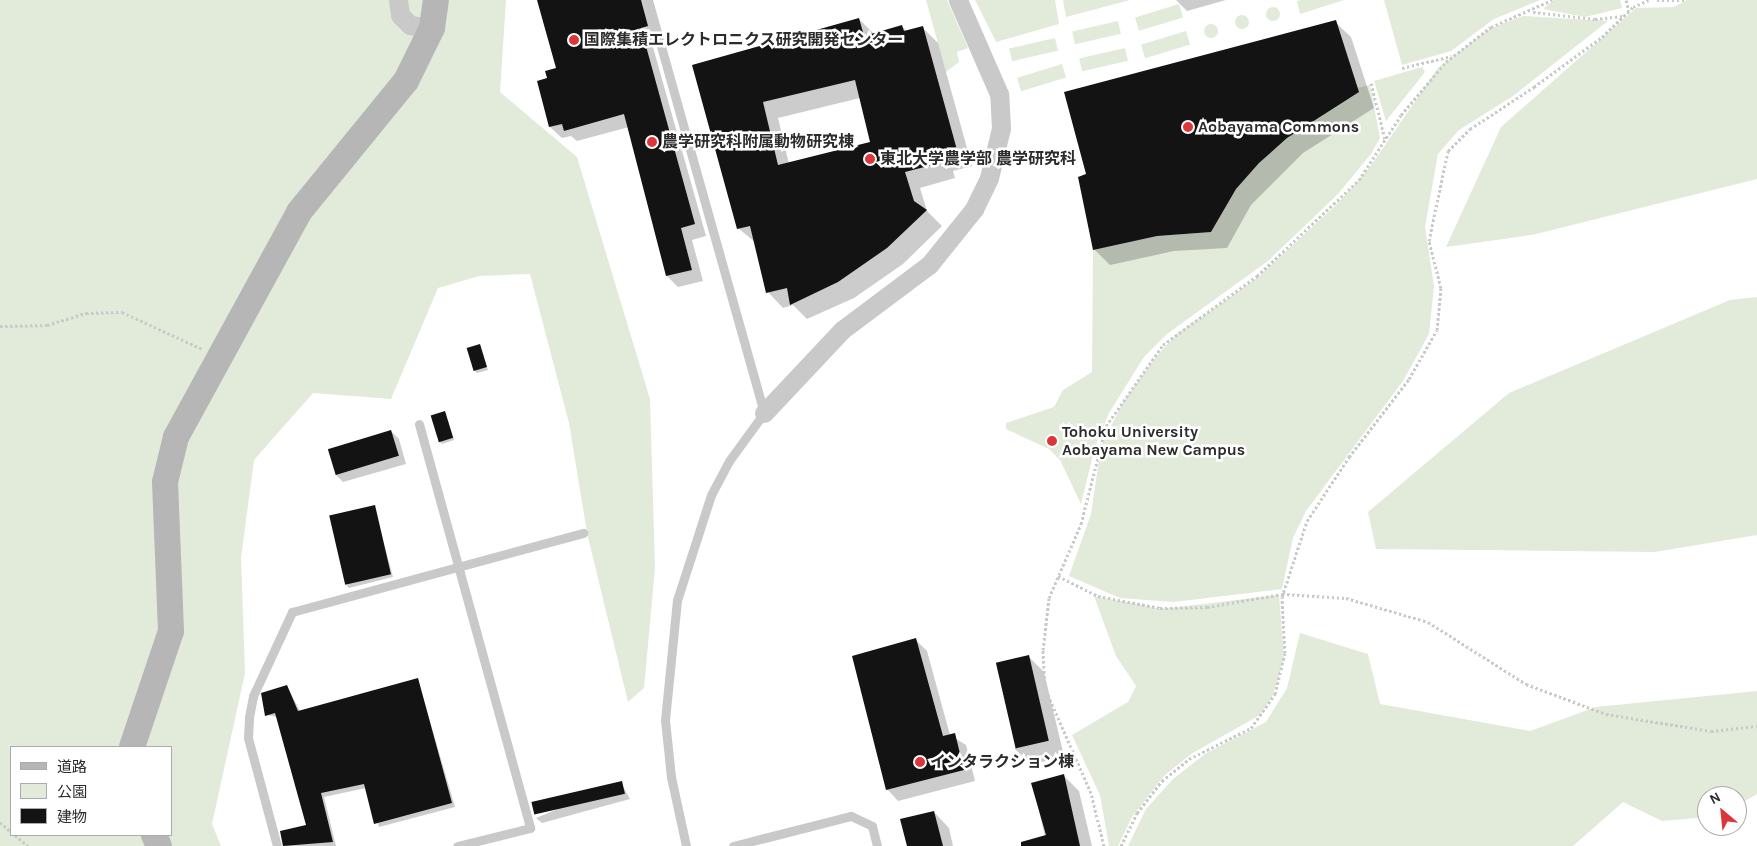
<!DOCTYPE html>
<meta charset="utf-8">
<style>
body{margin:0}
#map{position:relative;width:1757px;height:846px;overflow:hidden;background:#fff;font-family:Karla,"Noto Sans JP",sans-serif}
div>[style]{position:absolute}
.green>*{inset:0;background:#e2eada;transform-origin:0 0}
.round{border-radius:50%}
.shadow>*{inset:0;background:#0003}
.building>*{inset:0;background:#131313;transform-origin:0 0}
.path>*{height:3px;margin-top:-1.5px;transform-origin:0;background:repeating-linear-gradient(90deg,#c9c9c9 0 2.5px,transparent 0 5px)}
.lane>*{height:9px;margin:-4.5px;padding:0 4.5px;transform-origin:4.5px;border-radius:4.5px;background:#c9c9c9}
.street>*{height:19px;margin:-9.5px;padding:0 9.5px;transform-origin:9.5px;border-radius:9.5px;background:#c9c9c9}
.secondary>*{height:26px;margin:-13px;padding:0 13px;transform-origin:13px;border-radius:13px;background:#b6b6b6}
.dots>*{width:14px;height:14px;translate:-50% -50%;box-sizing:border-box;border:2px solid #fff;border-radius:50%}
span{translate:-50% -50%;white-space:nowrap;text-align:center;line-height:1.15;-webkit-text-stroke:5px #fff;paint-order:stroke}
.poi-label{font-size:16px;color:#2c2c2c;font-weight:700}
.left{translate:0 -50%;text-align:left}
.legend{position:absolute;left:10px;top:746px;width:162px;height:90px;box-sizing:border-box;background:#fff;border:1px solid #ababab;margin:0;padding:6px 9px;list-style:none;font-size:15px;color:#2c2c2c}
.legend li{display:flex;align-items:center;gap:10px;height:25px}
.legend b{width:25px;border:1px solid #ababab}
.north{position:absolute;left:1697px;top:786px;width:50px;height:50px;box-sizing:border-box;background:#fff;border:1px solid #ababab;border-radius:50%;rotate:332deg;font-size:14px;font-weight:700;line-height:20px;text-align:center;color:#2c2c2c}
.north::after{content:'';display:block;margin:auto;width:18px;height:22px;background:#db3639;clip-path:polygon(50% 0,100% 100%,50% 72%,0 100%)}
</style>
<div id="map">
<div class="green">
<i style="clip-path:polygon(evenodd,0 0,506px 0,500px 92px,577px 157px,650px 399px,655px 568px,644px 688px,628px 702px,587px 533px,569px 423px,530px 274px,479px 276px,438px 288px,391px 399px,313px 393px,254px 460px,241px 558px,245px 673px,212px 824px,221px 846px,0 846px,0 0,11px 747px,171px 747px,171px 835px,11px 835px,11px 747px)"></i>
<i style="clip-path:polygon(926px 0,947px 0,968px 48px,957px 52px,959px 62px,946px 72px)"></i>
<i style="clip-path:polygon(975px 0,1055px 0,1059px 24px,996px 42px)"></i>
<i style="clip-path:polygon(1063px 0,1130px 0,1066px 17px)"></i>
<i style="clip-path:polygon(1344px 0,1300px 14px,1297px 1px,1301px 0)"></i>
<i style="clip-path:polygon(1384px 0,1540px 0,1494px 19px,1451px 51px,1402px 65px)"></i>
<i style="clip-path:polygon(1554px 0,1620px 0,1622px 8px,1585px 17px,1543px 9px)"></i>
<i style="clip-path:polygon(1687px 0,1757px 0,1757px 179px,1532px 235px,1446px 247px,1501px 127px,1636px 8px,1674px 7px)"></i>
<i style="left:1179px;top:4px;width:14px;height:46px;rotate:73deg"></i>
<i class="round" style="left:1266px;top:7px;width:14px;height:14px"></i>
<i class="round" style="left:1235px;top:15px;width:14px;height:14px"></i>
<i style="clip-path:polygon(1523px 16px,1608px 21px,1513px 96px,1459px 130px,1438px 154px,1425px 227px,1434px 286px,1429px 334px,1403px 381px,1306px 511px,1293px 538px,1282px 589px,1173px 602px,1120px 598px,1069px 576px,1091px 514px,1101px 446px,1124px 400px,1154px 359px,1177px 334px,1257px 278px,1335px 206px,1370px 167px,1438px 68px,1491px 28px)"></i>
<i style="left:1118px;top:21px;width:13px;height:47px;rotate:77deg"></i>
<i class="round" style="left:1204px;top:24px;width:14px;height:14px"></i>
<i style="left:1186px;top:31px;width:14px;height:47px;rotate:73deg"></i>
<i style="left:1055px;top:38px;width:13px;height:47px;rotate:77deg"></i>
<i style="left:1125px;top:48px;width:13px;height:47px;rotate:77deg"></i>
<i style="left:1062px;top:64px;width:14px;height:47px;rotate:73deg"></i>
<i style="clip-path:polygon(1422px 67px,1425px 72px,1386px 121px,1374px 81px)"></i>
<i style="clip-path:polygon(1370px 85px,1380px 138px,1371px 154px,1338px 194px,1268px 261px,1167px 334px,1144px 357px,1109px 413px,1095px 447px,1081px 504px,1060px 460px,1049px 449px,1006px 429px,1006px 423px,1054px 407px,1063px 390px,1092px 372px,1093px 250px,1157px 236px,1211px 232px,1236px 189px,1259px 163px,1287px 138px,1357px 88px)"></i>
<i style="clip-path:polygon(1757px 297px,1757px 535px,1655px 552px,1376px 549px,1368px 512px,1509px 393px,1730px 300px)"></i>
<i style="clip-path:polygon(1279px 595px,1284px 659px,1272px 698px,1260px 715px,1191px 754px,1164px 776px,1132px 817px,1118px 846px,1109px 846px,1100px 795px,1072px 735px,1128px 702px,1136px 686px,1116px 656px,1094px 596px,1161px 609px)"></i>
<i style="clip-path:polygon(1300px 633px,1368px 654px,1380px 704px,1530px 731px,1596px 707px,1757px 691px,1757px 794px,1737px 806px,1737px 796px,1707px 796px,1707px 817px,1662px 821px,1623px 802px,1573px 846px,1128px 846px,1146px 809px,1173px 779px,1205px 754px,1266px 722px,1287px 688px)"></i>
</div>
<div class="shadow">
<i style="clip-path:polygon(538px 0,648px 0,659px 38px,651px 40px,706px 236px,692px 240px,703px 281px,678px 287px,667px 276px,629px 127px,577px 141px,571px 136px,562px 138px,550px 127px,538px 82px,549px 79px,557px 69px)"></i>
<i style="clip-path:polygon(1176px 0,1226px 0,1187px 11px)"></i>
<i style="clip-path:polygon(evenodd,859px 19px,874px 34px,902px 27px,907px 31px,922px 27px,938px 43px,972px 166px,953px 171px,955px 178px,920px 188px,927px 211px,942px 226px,903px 264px,854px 298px,807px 319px,793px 305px,783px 308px,768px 292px,756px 243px,738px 228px,693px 66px,859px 19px,860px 98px,871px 143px,789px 164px,778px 118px,860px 98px)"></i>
<i style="clip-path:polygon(1335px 22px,1351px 37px,1374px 108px,1303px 153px,1251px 205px,1227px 248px,1174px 251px,1110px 265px,1094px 249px,1088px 175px)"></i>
<i style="clip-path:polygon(479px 345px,488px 370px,477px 373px,475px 371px)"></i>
<i style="clip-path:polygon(445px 412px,454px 440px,442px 444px,439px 441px)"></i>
<i style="clip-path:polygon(391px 431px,399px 439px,406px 464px,343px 482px,335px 474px,328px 449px)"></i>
<i style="clip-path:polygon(374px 506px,393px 577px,349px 588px,347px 586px)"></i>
<i style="clip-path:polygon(916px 640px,927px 651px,950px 735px,966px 745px,975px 781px,898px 801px,887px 789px)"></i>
<i style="clip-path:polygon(1029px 657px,1044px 672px,1064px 756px,1031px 765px,1015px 749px)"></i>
<i style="clip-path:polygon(418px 680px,455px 807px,379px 827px,366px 788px,324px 797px,336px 846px,283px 846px,281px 832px,307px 826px,278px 717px,266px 715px,287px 686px,300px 711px)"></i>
<i style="clip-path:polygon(1063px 775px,1079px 791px,1092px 846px,1047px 846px,1033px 784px)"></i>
<i style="clip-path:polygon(621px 783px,630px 799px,542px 823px,536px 818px)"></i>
<i style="clip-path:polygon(934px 812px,949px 828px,953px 846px,907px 846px,901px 820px)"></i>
</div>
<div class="building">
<i style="clip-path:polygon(537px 0,641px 0,648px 26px,641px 28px,695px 224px,681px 228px,692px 270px,666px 276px,624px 114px,564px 131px,562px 124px,549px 127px,537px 81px,547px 78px,545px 71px,556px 68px)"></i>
<i style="clip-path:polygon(evenodd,859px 18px,864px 36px,902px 25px,904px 31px,923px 26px,957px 150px,938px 156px,940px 163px,905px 172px,914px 201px,927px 210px,887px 248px,838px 282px,790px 305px,787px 288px,766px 293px,750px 226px,737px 229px,692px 65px,859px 18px,855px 80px,870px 142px,778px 165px,763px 102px,855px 80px)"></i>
<i style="clip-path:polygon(1336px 20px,1359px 92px,1287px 138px,1259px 163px,1236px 189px,1211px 232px,1157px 236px,1093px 250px,1078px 177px,1086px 174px,1064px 92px)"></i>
<i style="left:480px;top:344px;width:24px;height:14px;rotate:73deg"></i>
<i style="left:445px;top:411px;width:28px;height:15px;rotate:73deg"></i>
<i style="left:391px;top:430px;width:27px;height:66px;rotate:73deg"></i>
<i style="left:375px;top:505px;width:71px;height:47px;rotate:77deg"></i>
<i style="clip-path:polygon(916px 638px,943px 736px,955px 733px,964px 770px,886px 790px,852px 656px)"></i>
<i style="left:1029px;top:655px;width:88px;height:34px;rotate:77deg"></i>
<i style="clip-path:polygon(418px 678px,452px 803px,374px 824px,364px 784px,321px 793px,333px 842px,283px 846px,280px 831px,306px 825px,275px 713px,265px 716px,261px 693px,287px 685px,298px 711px)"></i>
<i style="clip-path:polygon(1064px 774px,1080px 846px,1021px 846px,1021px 842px,1046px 835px,1031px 783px)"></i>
<i style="left:622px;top:781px;width:13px;height:93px;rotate:77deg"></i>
<i style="clip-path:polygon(934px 811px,943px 846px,907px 846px,900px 819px)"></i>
</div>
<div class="path">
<i style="left:1626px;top:0;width:11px;rotate:75deg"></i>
<i style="left:1657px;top:0;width:27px"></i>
<i style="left:1533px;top:12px;width:62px;rotate:6.4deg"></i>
<i style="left:1595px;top:19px;width:28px;rotate:-6deg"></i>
<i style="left:1402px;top:68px;width:51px;rotate:-13.5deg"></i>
<i style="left:1371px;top:83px;width:58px;rotate:76deg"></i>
<i style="left:0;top:326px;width:47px;rotate:-1.2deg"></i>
<i style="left:47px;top:325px;width:41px;rotate:-17.1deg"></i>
<i style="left:86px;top:313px;width:36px;rotate:-2deg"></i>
<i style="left:122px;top:312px;width:88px;rotate:24.8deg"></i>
<i style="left:1058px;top:576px;width:45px;rotate:26.6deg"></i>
<i style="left:1098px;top:596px;width:63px;rotate:11deg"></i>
<i style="left:1160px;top:608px;width:47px;rotate:-1.2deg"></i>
<i style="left:1207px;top:607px;width:76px;rotate:-9.8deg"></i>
<i style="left:1282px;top:594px;width:64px;rotate:3.6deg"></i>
<i style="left:1346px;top:598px;width:85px;rotate:16.3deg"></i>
<i style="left:1428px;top:622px;width:116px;rotate:32.3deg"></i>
<i style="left:1526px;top:684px;width:85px;rotate:20.6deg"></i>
<i style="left:1606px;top:714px;width:106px;rotate:9.2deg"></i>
<i style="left:1711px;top:731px;width:46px;rotate:-6.2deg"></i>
<i style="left:0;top:822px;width:15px;rotate:42deg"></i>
<i style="left:15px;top:835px;width:17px;rotate:40deg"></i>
<i style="left:1104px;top:846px;width:55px;rotate:-103.8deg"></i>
<i style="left:1091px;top:793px;width:115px;rotate:-113.7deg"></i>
<i style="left:1045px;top:688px;width:38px;rotate:-93deg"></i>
<i style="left:1043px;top:650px;width:52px;rotate:-83.4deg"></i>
<i style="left:1049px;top:598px;width:81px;rotate:-66.6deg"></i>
<i style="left:1081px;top:524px;width:101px;rotate:-75.7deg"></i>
<i style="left:1106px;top:426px;width:99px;rotate:-54.9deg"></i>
<i style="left:1163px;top:345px;width:117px;rotate:-36.3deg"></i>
<i style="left:1257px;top:276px;width:140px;rotate:-43.3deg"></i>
<i style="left:1359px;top:180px;width:77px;rotate:-57.1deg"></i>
<i style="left:1401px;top:115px;width:70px;rotate:-49.7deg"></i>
<i style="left:1446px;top:62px;width:57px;rotate:-37.9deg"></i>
<i style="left:1491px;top:27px;width:67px;rotate:-23.9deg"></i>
<i style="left:1121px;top:846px;width:37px;rotate:-64deg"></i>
<i style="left:1137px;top:813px;width:41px;rotate:-52deg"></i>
<i style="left:1162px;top:781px;width:35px;rotate:-39deg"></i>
<i style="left:1189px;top:759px;width:69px;rotate:-26.6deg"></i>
<i style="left:1251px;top:728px;width:42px;rotate:-54.8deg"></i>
<i style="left:1275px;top:694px;width:42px;rotate:-76.3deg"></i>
<i style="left:1285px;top:653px;width:56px;rotate:-93.1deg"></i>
<i style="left:1282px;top:597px;width:80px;rotate:-71.8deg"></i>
<i style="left:1307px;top:521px;width:77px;rotate:-56.7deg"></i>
<i style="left:1349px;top:457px;width:98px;rotate:-52.4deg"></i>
<i style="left:1409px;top:379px;width:56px;rotate:-60.3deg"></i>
<i style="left:1437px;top:330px;width:42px;rotate:-84.6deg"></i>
<i style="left:1441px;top:288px;width:49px;rotate:-104.3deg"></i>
<i style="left:1429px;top:241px;width:92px;rotate:-78.1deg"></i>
<i style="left:1448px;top:151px;width:31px;rotate:-45deg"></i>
<i style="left:1470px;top:129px;width:77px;rotate:-33.3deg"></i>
<i style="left:1534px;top:87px;width:84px;rotate:-36.3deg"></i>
<i style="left:1602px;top:37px;width:43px;rotate:-44.1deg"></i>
<i style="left:1633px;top:7px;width:17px;rotate:-24deg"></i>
</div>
<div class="lane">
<i style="left:648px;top:0;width:429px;rotate:74.3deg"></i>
<i style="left:764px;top:413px;width:59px;rotate:126.1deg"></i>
<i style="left:729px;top:461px;width:38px;rotate:118deg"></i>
<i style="left:711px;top:495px;width:110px;rotate:107.9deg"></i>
<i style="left:677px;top:600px;width:121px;rotate:95.7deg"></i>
<i style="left:665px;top:720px;width:57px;rotate:84deg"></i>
<i style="left:671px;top:777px;width:71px;rotate:77.7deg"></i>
<i style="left:419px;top:424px;width:419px;rotate:74.6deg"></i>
<i style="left:530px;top:828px;width:75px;rotate:166.1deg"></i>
<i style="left:277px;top:846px;width:112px;rotate:-105deg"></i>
<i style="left:248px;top:738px;width:21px;rotate:-87deg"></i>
<i style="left:249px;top:717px;width:21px;rotate:-79deg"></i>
<i style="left:253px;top:696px;width:93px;rotate:-65.1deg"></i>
<i style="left:292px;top:612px;width:302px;rotate:-15.2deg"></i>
<i style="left:733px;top:846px;width:122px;rotate:-14.3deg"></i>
<i style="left:851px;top:816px;width:23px;rotate:25deg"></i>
<i style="left:872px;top:826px;width:21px;rotate:76deg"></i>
</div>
<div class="street">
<i style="left:398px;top:0;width:15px;rotate:82deg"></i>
<i style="left:400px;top:15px;width:14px;rotate:45deg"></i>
<i style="left:410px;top:25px;width:22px;rotate:8deg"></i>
<i style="left:764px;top:413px;width:114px;rotate:-46.8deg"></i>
<i style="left:842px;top:330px;width:109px;rotate:-36.8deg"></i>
<i style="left:929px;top:265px;width:72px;rotate:-51.2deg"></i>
<i style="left:974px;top:209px;width:34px;rotate:-64deg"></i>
<i style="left:989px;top:178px;width:51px;rotate:-76.5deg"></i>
<i style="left:1001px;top:128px;width:34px;rotate:-93deg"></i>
<i style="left:999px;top:94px;width:103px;rotate:-113.6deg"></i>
</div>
<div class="secondary">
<i style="left:132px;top:747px;width:122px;rotate:-71.4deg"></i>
<i style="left:171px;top:631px;width:149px;rotate:-92.3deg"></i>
<i style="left:165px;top:482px;width:46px;rotate:-76.3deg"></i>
<i style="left:176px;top:437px;width:256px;rotate:-61.3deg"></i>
<i style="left:299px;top:212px;width:169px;rotate:-50.8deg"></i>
<i style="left:406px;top:81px;width:59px;rotate:-63.9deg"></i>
<i style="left:432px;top:28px;width:28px;rotate:-82deg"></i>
<i style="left:154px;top:835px;width:12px;rotate:66deg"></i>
</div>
<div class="dots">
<i style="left:574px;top:40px;background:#db3639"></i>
<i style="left:1188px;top:127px;background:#db3639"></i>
<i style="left:652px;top:142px;background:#db3639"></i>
<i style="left:870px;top:159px;background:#db3639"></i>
<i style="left:1052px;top:441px;background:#db3639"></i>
<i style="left:920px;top:762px;background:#db3639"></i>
</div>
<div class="poi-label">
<span class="left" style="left:584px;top:40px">国際集積エレクトロニクス研究開発センター</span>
<span class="left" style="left:1198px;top:127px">Aobayama Commons</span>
<span class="left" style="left:662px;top:142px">農学研究科附属動物研究棟</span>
<span class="left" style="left:880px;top:159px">東北大学農学部 農学研究科</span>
<span class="left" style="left:1062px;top:441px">Tohoku University<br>Aobayama New Campus</span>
<span class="left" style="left:930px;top:762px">インタラクション棟</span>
</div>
<ul class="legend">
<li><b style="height:6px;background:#b6b6b6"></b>道路</li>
<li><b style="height:14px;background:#e2eada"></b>公園</li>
<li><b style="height:14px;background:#131313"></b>建物</li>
</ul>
<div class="north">N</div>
</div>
